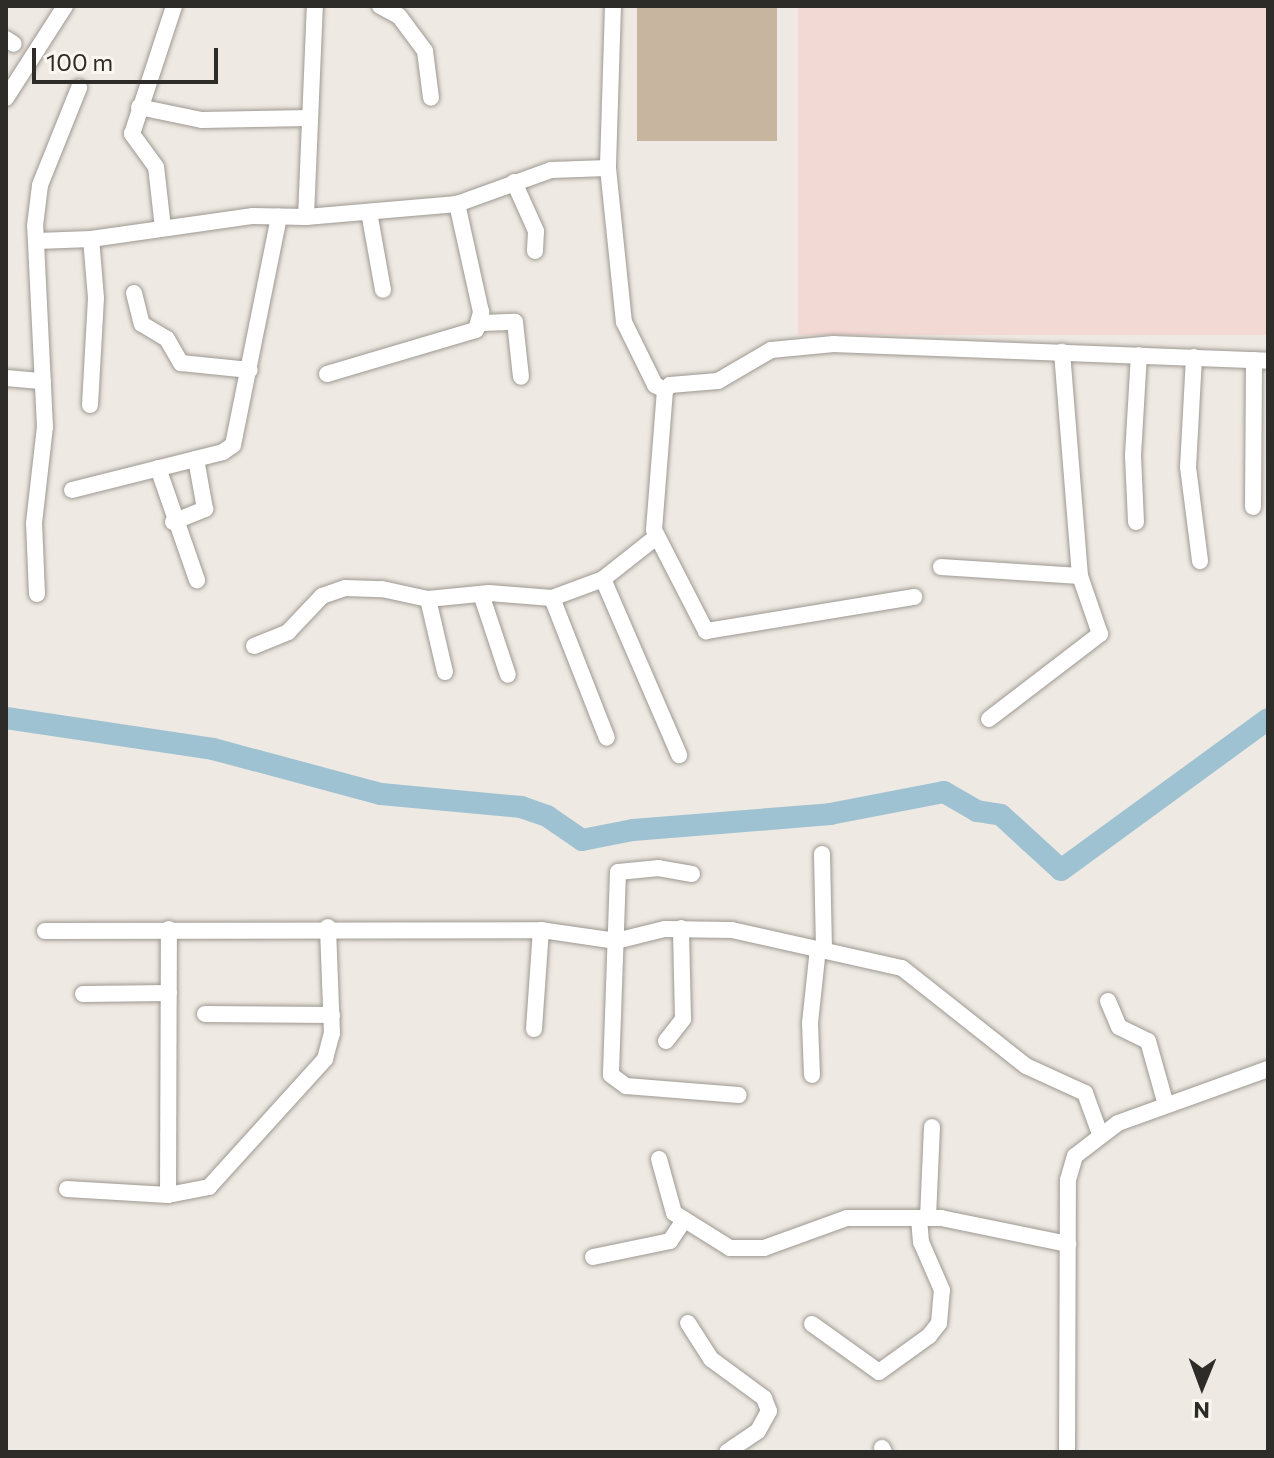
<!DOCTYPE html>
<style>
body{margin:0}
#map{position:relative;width:1274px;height:1458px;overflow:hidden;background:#eee9e2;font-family:Commissioner,sans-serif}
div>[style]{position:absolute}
.industrial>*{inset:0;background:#f3d9d4;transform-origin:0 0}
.green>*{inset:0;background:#c7b59f;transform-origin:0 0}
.river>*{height:22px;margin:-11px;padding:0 11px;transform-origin:11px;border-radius:11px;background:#9fc2d2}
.roads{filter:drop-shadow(0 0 2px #9d9892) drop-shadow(0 0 2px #9d9892)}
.minor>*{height:16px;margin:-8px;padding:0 8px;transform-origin:8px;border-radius:8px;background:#fff}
span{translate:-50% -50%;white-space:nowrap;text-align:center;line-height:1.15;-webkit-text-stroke:6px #fbf6ef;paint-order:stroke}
.frame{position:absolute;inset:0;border:8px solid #2e2c29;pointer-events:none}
.north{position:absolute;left:1162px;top:1346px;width:80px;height:80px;-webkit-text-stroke:6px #fbf6ef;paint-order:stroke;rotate:181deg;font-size:22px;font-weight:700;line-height:32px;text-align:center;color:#2e2c29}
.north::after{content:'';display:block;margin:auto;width:28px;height:36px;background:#2e2c29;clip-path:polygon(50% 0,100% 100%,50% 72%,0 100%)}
.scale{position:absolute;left:32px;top:48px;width:186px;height:36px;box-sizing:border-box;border:4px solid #2e2c29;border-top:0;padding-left:10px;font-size:24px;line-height:28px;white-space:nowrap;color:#2e2c29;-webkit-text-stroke:6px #fbf6ef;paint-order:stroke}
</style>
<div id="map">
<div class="industrial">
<i style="left:798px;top:6px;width:470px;height:329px"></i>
</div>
<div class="green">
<i style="left:637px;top:6px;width:140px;height:135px"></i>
</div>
<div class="river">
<i style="left:6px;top:718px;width:209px;rotate:8.5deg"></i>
<i style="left:213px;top:749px;width:174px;rotate:15deg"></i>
<i style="left:381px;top:794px;width:141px;rotate:5.3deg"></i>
<i style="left:521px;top:807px;width:28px;rotate:19deg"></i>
<i style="left:547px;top:816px;width:42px;rotate:34.4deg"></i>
<i style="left:582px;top:840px;width:52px;rotate:-11.1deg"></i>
<i style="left:633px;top:830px;width:198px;rotate:-4.6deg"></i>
<i style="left:830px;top:814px;width:116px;rotate:-10.9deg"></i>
<i style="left:944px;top:792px;width:38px;rotate:30deg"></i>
<i style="left:977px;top:811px;width:24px;rotate:9deg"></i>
<i style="left:1001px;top:815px;width:81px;rotate:42.5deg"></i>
<i style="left:1061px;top:870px;width:256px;rotate:-36.1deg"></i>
</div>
<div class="roads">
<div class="minor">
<i style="left:380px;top:6px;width:21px;rotate:28deg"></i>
<i style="left:399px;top:16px;width:44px;rotate:53.4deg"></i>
<i style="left:425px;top:51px;width:47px;rotate:82.7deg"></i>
<i style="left:613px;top:6px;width:162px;rotate:91.8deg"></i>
<i style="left:608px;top:168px;width:155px;rotate:84.1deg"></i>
<i style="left:624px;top:322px;width:70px;rotate:63.8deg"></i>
<i style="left:655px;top:385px;width:11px;rotate:27deg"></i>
<i style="left:665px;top:390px;width:7px;rotate:-45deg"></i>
<i style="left:670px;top:385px;width:48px;rotate:-4.8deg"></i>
<i style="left:718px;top:381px;width:61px;rotate:-30.3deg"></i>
<i style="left:771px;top:350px;width:63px;rotate:-5.4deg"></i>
<i style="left:834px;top:344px;width:434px;rotate:2.2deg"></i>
<i style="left:6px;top:39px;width:9px;rotate:32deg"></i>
<i style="left:6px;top:98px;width:109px;rotate:-57.3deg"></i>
<i style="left:139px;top:107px;width:64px;rotate:11.7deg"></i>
<i style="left:202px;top:120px;width:107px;rotate:-1.1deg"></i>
<i style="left:514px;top:182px;width:54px;rotate:65.8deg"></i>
<i style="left:536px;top:231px;width:20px;rotate:93deg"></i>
<i style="left:369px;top:212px;width:79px;rotate:79.8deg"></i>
<i style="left:306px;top:217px;width:211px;rotate:-87.6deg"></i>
<i style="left:163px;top:228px;width:61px;rotate:-96.5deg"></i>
<i style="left:156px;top:167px;width:41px;rotate:-126deg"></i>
<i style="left:132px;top:134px;width:135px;rotate:-71.8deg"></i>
<i style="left:37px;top:241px;width:54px;rotate:-2.1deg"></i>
<i style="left:91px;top:239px;width:164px;rotate:-8.1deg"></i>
<i style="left:253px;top:216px;width:53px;rotate:1.1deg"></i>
<i style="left:306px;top:217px;width:152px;rotate:-4.9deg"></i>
<i style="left:457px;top:204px;width:100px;rotate:-19.9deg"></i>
<i style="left:551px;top:170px;width:57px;rotate:-2deg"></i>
<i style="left:134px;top:293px;width:32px;rotate:76deg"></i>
<i style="left:142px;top:324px;width:29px;rotate:31deg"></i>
<i style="left:167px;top:339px;width:28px;rotate:60deg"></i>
<i style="left:181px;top:363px;width:69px;rotate:5.8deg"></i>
<i style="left:481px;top:323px;width:34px;rotate:-2deg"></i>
<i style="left:515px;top:322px;width:55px;rotate:83.8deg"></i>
<i style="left:1194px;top:357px;width:110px;rotate:93.1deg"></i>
<i style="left:1188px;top:467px;width:95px;rotate:82.7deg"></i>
<i style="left:327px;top:374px;width:155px;rotate:-16.5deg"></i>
<i style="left:476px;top:330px;width:19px;rotate:-74deg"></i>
<i style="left:481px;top:312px;width:111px;rotate:-102.5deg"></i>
<i style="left:6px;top:378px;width:37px;rotate:5deg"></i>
<i style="left:665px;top:390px;width:140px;rotate:94.5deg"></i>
<i style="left:654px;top:530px;width:114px;rotate:62.8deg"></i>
<i style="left:706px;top:631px;width:211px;rotate:-9.3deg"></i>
<i style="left:90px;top:405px;width:107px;rotate:-86.8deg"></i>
<i style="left:96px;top:298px;width:59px;rotate:-94.8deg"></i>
<i style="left:158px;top:468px;width:119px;rotate:70.8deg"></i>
<i style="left:72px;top:490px;width:156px;rotate:-14.1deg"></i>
<i style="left:223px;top:452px;width:12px;rotate:-35deg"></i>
<i style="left:233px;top:445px;width:233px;rotate:-78.6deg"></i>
<i style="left:1253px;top:507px;width:147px;rotate:-89.6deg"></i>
<i style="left:173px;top:522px;width:35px;rotate:-22deg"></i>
<i style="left:205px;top:509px;width:51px;rotate:-100.2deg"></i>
<i style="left:1136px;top:522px;width:67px;rotate:-92.6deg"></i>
<i style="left:1133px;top:455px;width:100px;rotate:-86.6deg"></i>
<i style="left:941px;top:567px;width:139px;rotate:3.7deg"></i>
<i style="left:603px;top:579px;width:192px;rotate:66.6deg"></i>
<i style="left:37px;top:594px;width:71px;rotate:-92.4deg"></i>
<i style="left:34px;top:523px;width:97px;rotate:-83.5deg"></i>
<i style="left:45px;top:427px;width:201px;rotate:-92.8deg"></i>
<i style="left:35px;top:226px;width:41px;rotate:-83deg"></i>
<i style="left:40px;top:185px;width:105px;rotate:-68.1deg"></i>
<i style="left:481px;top:594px;width:85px;rotate:71.6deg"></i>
<i style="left:552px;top:598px;width:150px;rotate:68.6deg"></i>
<i style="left:428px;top:599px;width:75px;rotate:76.9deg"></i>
<i style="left:254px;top:646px;width:37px;rotate:-22deg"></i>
<i style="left:288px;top:632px;width:50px;rotate:-46.6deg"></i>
<i style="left:322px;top:596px;width:24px;rotate:-19deg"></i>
<i style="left:345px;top:588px;width:37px;rotate:2deg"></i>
<i style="left:382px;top:589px;width:47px;rotate:12.3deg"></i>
<i style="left:428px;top:599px;width:61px;rotate:-5.6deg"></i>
<i style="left:489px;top:593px;width:63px;rotate:4.5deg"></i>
<i style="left:552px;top:598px;width:54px;rotate:-20.4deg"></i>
<i style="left:603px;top:579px;width:66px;rotate:-38.3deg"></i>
<i style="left:989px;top:719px;width:140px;rotate:-37.4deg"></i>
<i style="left:1100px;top:634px;width:61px;rotate:-109deg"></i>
<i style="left:1080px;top:576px;width:225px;rotate:-94.6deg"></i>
<i style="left:822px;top:854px;width:95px;rotate:88.8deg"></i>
<i style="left:692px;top:874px;width:34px;rotate:-170deg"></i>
<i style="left:659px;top:868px;width:41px;rotate:174.4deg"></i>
<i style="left:618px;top:872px;width:203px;rotate:92deg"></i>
<i style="left:611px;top:1075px;width:19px;rotate:36deg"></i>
<i style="left:626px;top:1086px;width:113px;rotate:4.6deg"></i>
<i style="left:45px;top:931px;width:496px;rotate:-0.1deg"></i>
<i style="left:541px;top:930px;width:76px;rotate:8.3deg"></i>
<i style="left:616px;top:941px;width:50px;rotate:-13.8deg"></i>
<i style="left:665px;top:929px;width:67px;rotate:0.9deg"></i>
<i style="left:732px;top:930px;width:174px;rotate:12.6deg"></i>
<i style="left:902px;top:968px;width:158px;rotate:38.3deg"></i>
<i style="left:1026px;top:1066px;width:65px;rotate:24.6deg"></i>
<i style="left:1085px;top:1093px;width:44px;rotate:69.9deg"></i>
<i style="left:83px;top:994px;width:86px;rotate:-0.7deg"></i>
<i style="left:1108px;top:1001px;width:28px;rotate:67deg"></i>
<i style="left:1119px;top:1027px;width:32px;rotate:26deg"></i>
<i style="left:1148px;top:1041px;width:66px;rotate:74.3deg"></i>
<i style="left:205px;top:1014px;width:127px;rotate:0.5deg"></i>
<i style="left:534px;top:1029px;width:99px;rotate:-86deg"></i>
<i style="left:666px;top:1041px;width:28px;rotate:-52deg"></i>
<i style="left:683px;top:1019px;width:91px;rotate:-91.3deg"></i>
<i style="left:812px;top:1075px;width:52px;rotate:-92.2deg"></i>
<i style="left:810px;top:1023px;width:75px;rotate:-83.9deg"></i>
<i style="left:659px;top:1159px;width:56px;rotate:74.5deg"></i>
<i style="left:674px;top:1213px;width:66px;rotate:32deg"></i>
<i style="left:730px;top:1248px;width:34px"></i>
<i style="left:764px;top:1248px;width:88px;rotate:-19.9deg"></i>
<i style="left:847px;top:1218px;width:94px"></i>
<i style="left:941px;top:1218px;width:130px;rotate:11.6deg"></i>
<i style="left:67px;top:1189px;width:101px;rotate:3.4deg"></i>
<i style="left:168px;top:1195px;width:42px;rotate:-11deg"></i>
<i style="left:209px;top:1187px;width:173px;rotate:-47.8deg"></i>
<i style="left:325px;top:1059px;width:27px;rotate:-75deg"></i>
<i style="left:332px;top:1033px;width:106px;rotate:-92.2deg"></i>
<i style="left:168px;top:1195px;width:266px;rotate:-89.8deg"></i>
<i style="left:928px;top:1218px;width:91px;rotate:-87.5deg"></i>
<i style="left:593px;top:1257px;width:79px;rotate:-11.7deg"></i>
<i style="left:670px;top:1241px;width:22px;rotate:-56deg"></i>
<i style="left:688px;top:1323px;width:43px;rotate:57.4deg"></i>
<i style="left:711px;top:1359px;width:66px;rotate:36.3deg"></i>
<i style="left:764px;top:1398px;width:14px;rotate:69deg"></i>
<i style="left:769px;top:1411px;width:23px;rotate:119deg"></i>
<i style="left:758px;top:1431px;width:37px;rotate:146deg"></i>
<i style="left:812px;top:1324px;width:82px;rotate:35.6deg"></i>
<i style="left:879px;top:1372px;width:62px;rotate:-35.8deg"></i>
<i style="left:929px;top:1336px;width:16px;rotate:-52deg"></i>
<i style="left:939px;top:1323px;width:33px;rotate:-85deg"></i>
<i style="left:942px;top:1290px;width:52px;rotate:-113.6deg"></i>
<i style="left:921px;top:1242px;width:24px;rotate:-95deg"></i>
<i style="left:882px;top:1448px;width:4px;rotate:63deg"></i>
<i style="left:1067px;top:1452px;width:272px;rotate:-89.8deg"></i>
<i style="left:1068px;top:1180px;width:25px;rotate:-74deg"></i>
<i style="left:1075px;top:1156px;width:54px;rotate:-37.5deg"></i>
<i style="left:1118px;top:1123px;width:159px;rotate:-19.8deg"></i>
</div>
</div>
<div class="frame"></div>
<div class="north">N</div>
<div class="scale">100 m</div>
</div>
